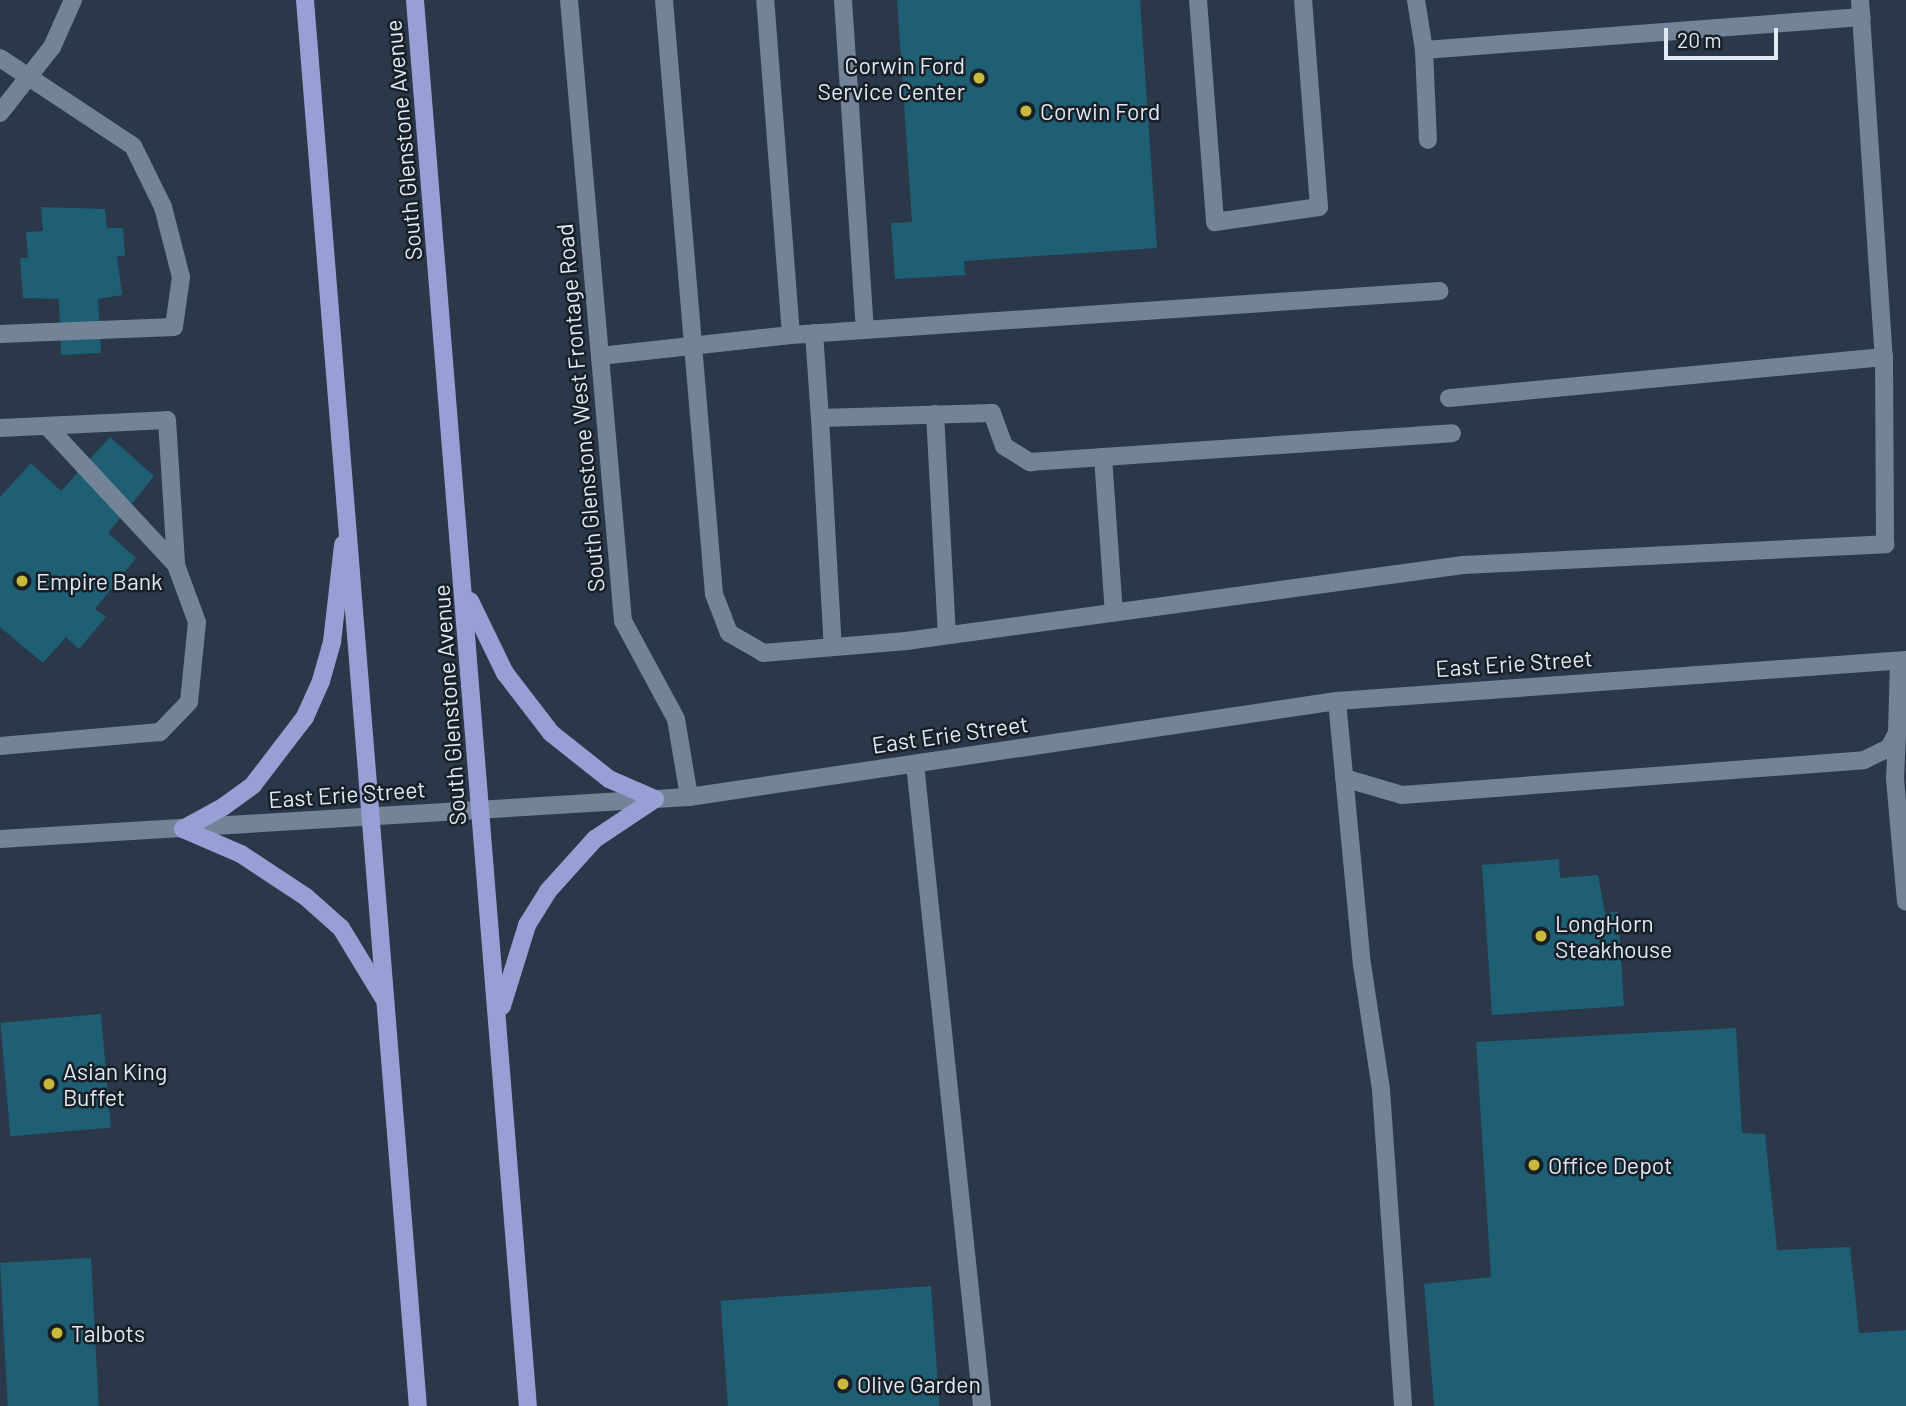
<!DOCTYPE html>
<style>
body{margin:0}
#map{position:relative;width:1906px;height:1406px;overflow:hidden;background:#2a384a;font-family:Barlow,sans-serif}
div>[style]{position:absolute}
.building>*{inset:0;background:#1e5f74;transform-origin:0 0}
.lane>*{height:18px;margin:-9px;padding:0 9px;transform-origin:9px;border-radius:9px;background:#738498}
.street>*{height:18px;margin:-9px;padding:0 9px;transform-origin:9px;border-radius:9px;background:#738498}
.primary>*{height:18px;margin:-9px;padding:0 9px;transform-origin:9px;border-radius:9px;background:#989fd5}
.dots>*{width:19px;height:19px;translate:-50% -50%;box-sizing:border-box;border:4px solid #181f27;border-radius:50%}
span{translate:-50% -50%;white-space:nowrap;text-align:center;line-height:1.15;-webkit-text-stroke:5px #181f27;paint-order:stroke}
.poi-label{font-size:23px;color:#e0e9f4}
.right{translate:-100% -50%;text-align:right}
.left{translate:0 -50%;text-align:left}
.street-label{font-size:23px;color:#e0e9f4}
.scale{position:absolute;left:1664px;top:28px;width:114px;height:32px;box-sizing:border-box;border:4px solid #e0e9f4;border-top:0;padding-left:9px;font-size:21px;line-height:24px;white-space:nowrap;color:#e0e9f4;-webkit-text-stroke:5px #181f27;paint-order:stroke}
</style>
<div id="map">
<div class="building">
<i style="clip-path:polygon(897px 0,1140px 0,1157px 248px,964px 261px,965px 275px,895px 279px,891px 223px,912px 222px)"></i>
<i style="clip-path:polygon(41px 207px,105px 209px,107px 228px,123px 228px,125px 256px,117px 256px,122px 295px,98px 299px,101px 353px,61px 355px,59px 299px,23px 298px,20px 258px,28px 258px,26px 232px,43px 231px)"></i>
<i style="clip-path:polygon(110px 437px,154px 476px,108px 533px,136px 558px,95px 609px,106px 617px,79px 649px,66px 637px,43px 663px,0 627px,0 497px,31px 463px,61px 491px)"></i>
<i style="clip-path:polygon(1559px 859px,1560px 878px,1598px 875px,1605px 913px,1618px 912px,1624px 1006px,1492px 1015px,1482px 865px)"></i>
<i style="left:101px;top:1014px;width:114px;height:101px;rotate:85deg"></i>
<i style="clip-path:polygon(1736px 1028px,1742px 1133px,1765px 1134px,1777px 1250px,1850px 1247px,1859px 1333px,1906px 1330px,1906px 1406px,1434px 1406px,1424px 1284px,1491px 1277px,1476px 1042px)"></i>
<i style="left:91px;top:1258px;width:148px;height:91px;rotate:87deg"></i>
<i style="left:931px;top:1286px;width:120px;height:211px;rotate:86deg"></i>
</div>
<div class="lane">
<i style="left:664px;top:0;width:596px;rotate:85.19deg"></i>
<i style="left:714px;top:594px;width:42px;rotate:69deg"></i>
<i style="left:729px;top:633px;width:39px;rotate:30deg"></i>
<i style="left:763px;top:653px;width:144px;rotate:-4.8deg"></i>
<i style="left:906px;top:641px;width:562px;rotate:-7.77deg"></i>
<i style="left:1463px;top:565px;width:423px;rotate:-2.8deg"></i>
<i style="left:1885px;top:544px;width:187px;rotate:-90.3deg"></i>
<i style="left:1884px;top:357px;width:437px;rotate:174.6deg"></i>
<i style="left:843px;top:0;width:330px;rotate:86.2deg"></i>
<i style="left:1198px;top:0;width:223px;rotate:85.6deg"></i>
<i style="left:1215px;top:222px;width:105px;rotate:-8.2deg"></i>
<i style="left:1319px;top:207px;width:208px;rotate:-94.4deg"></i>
<i style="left:1416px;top:0;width:51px;rotate:80.9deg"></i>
<i style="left:1424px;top:50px;width:90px;rotate:87.5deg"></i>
<i style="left:1860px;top:0;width:358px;rotate:86.2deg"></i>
<i style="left:1424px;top:50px;width:439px;rotate:-4.3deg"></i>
<i style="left:0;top:58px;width:159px;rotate:33.5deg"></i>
<i style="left:133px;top:146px;width:68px;rotate:63.8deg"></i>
<i style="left:163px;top:207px;width:72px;rotate:75.6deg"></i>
<i style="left:181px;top:277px;width:50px;rotate:98deg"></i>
<i style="left:174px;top:327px;width:174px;rotate:177.7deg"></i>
<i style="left:814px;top:333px;width:85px;rotate:86deg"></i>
<i style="left:820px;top:418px;width:172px;rotate:-1.7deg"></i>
<i style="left:992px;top:413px;width:35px;rotate:70deg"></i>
<i style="left:1004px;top:446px;width:31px;rotate:32deg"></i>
<i style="left:1030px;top:462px;width:423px;rotate:-3.9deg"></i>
<i style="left:791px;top:335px;width:650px;rotate:-3.88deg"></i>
<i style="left:600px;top:356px;width:192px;rotate:-6.3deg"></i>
<i style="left:791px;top:335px;width:336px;rotate:-94.4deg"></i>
<i style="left:935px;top:414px;width:221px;rotate:86.9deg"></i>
<i style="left:820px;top:418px;width:229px;rotate:86.8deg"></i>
<i style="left:47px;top:426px;width:190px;rotate:47.1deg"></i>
<i style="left:0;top:428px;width:167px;rotate:-2.7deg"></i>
<i style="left:167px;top:420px;width:145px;rotate:86.4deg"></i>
<i style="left:176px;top:565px;width:61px;rotate:69.8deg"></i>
<i style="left:197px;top:622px;width:80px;rotate:95.7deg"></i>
<i style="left:189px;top:702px;width:42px;rotate:134deg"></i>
<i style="left:160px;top:732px;width:161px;rotate:175deg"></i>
<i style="left:1103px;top:457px;width:156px;rotate:86deg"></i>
<i style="left:1337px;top:701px;width:264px;rotate:84.6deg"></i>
<i style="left:1362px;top:964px;width:127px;rotate:81.4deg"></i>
<i style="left:1381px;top:1090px;width:317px;rotate:86deg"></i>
<i style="left:1897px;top:734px;width:45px;rotate:92.5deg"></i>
<i style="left:1895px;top:779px;width:123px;rotate:84.9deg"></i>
<i style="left:915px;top:764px;width:645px;rotate:84.04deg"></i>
<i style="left:1344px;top:778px;width:60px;rotate:16.3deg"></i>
<i style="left:1402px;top:795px;width:463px;rotate:-4.3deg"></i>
<i style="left:1864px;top:760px;width:28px;rotate:-26deg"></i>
<i style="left:1889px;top:748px;width:17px;rotate:-62deg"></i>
<i style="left:1897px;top:733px;width:72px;rotate:-88.4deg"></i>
</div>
<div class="street">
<i style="left:569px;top:0;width:623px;rotate:85.03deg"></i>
<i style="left:623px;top:621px;width:111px;rotate:61.6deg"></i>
<i style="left:676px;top:719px;width:79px;rotate:80.5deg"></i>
<i style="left:0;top:113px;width:84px;rotate:-51.8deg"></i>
<i style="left:52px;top:47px;width:51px;rotate:-65.9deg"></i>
<i style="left:0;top:839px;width:690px;rotate:-3.49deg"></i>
<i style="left:689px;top:797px;width:655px;rotate:-8.43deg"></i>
<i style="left:1337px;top:701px;width:570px;rotate:-4.12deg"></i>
</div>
<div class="primary">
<i style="left:305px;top:0;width:1411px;rotate:85.41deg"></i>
<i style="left:415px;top:0;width:1411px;rotate:85.41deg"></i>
<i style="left:470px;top:601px;width:80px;rotate:64.1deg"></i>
<i style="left:505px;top:673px;width:76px;rotate:52.5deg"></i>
<i style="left:551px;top:733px;width:74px;rotate:38.4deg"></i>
<i style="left:609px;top:779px;width:50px;rotate:23.5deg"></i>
<i style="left:183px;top:829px;width:46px;rotate:-28.8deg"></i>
<i style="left:223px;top:807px;width:37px;rotate:-36deg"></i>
<i style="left:253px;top:785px;width:86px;rotate:-52.6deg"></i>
<i style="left:305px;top:717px;width:39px;rotate:-66deg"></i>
<i style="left:321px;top:681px;width:41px;rotate:-74.2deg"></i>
<i style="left:332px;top:642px;width:98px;rotate:-83.5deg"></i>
<i style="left:183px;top:829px;width:63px;rotate:23.3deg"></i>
<i style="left:241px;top:854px;width:78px;rotate:33.5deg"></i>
<i style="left:306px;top:897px;width:47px;rotate:41.5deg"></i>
<i style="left:341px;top:928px;width:81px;rotate:58.7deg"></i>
<i style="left:502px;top:1006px;width:85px;rotate:-72.8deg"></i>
<i style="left:527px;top:925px;width:40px;rotate:-58deg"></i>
<i style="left:548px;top:891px;width:70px;rotate:-47.9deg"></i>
<i style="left:595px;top:839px;width:72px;rotate:-33.7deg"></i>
</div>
<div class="dots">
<i style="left:979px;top:78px;background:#c8bb3b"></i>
<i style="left:1026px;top:111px;background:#c8bb3b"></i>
<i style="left:22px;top:581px;background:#c8bb3b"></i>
<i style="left:1541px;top:936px;background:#c8bb3b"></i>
<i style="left:49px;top:1084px;background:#c8bb3b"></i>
<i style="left:1534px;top:1165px;background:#c8bb3b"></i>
<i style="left:57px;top:1333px;background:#c8bb3b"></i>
<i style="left:843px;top:1384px;background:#c8bb3b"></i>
</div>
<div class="poi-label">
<span class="right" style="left:965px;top:78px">Corwin Ford<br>Service Center</span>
<span class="left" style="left:1040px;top:111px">Corwin Ford</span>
<span class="left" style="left:36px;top:581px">Empire Bank</span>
<span class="left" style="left:1555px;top:936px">LongHorn<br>Steakhouse</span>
<span class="left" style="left:63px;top:1084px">Asian King<br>Buffet</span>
<span class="left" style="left:1548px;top:1165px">Office Depot</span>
<span class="left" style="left:71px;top:1333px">Talbots</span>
<span class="left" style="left:857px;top:1384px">Olive Garden</span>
</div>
<div class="street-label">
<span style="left:403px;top:140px;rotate:-95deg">South Glenstone Avenue</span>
<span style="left:580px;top:408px;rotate:-95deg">South Glenstone West Frontage Road</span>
<span style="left:1514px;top:663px;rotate:-4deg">East Erie Street</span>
<span style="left:449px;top:705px;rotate:-94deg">South Glenstone Avenue</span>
<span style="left:950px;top:734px;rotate:-8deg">East Erie Street</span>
<span style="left:347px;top:794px;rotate:-4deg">East Erie Street</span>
</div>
<div class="scale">20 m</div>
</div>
